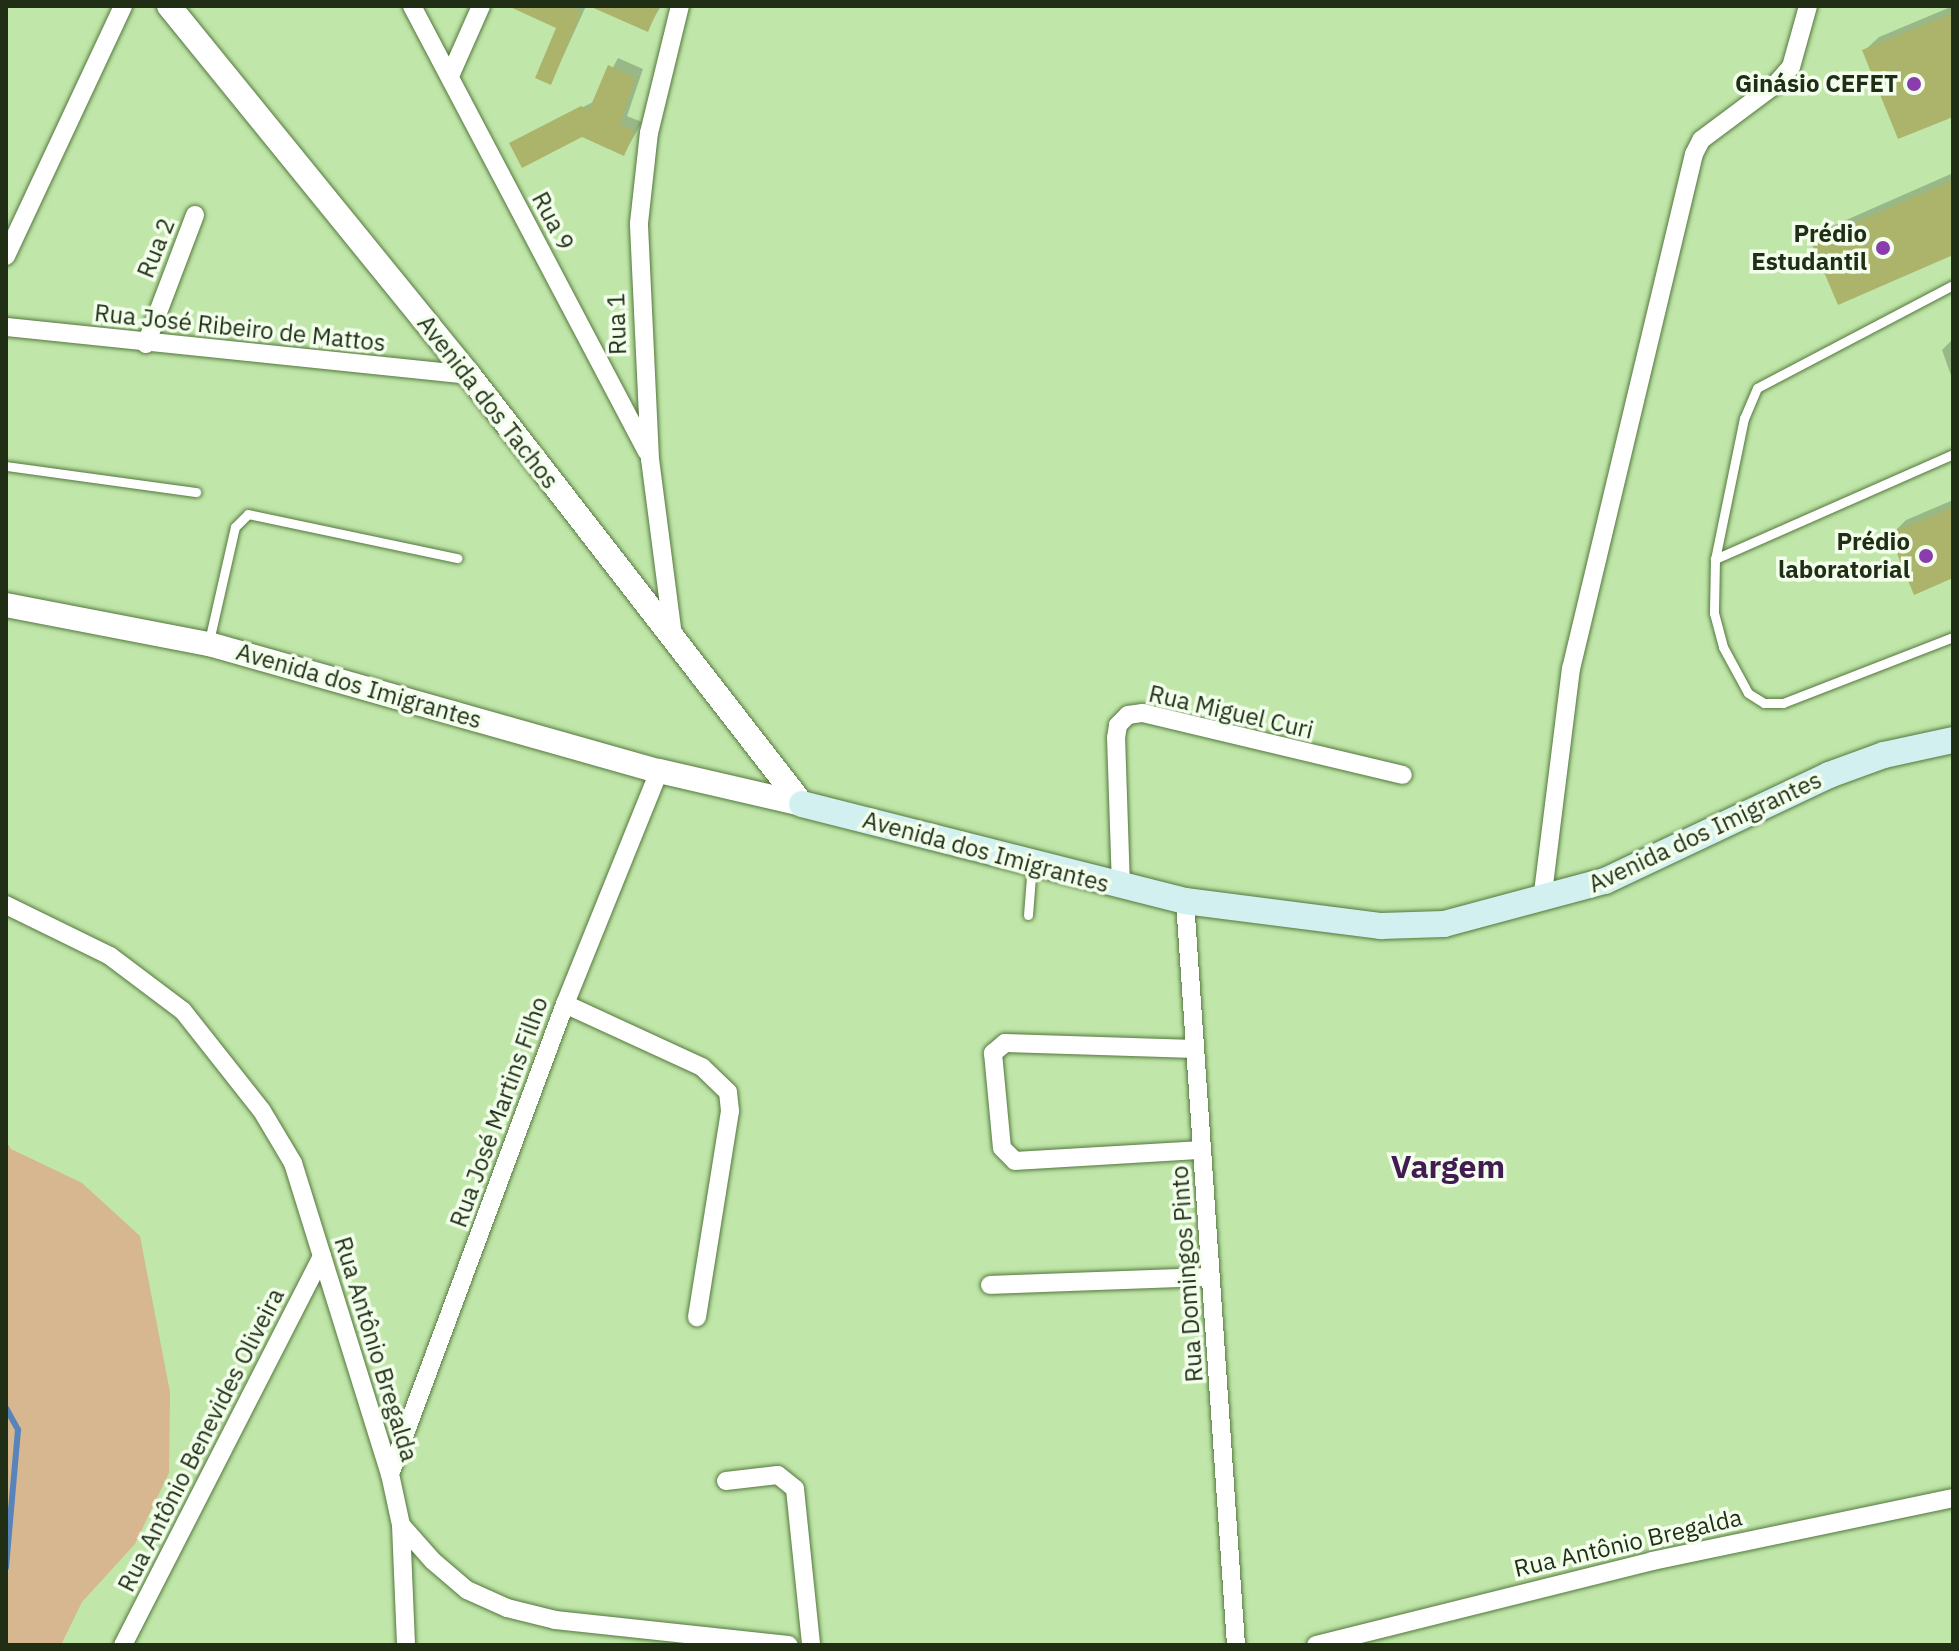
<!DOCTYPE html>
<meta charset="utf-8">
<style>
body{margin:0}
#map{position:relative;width:1959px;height:1651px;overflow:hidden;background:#c0e7a9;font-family:"IBM Plex Sans",sans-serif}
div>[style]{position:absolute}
.green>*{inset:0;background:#d6b78f}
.shadow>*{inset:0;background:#0003}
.stream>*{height:6px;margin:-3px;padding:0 3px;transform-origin:3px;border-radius:3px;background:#5784bb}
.building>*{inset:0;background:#abb46a}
.roads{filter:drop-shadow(0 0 2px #55773e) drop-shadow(0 0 2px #55773e)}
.service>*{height:9px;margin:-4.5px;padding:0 4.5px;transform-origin:4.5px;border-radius:4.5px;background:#fff}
.minor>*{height:18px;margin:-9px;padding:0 9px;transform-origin:9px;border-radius:9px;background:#fff}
.tertiary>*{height:24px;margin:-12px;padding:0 12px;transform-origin:12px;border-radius:12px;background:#fff}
.secondary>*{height:26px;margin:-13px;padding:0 13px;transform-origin:13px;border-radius:13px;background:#d2f0f0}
.dots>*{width:22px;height:22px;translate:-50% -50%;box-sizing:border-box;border:4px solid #f3ffec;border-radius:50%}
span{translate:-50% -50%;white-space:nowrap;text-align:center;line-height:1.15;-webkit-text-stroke:7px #f3ffec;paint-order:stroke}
.poi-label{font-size:24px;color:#1f2e15;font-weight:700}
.right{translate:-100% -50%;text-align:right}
.street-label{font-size:24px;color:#1f2e15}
.district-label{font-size:32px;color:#411b51;font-weight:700}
.frame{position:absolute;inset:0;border:8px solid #1f2e15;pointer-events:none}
</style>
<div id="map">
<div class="green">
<i style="clip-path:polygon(6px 1141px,11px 1149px,82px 1183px,140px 1236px,170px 1392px,169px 1473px,135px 1544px,82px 1602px,61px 1645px,6px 1645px)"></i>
</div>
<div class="shadow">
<i style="clip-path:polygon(518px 6px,586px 6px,551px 83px,559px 27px)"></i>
<i style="clip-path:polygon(594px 6px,661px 6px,647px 30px)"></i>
<i style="clip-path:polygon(1953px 6px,1953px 115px,1864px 51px,1879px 37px)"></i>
<i style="clip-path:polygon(618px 58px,643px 69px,627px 116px,642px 122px,624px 154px,581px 135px,512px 143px,595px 101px)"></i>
<i style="clip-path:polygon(1953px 173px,1953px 253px,1813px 242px,1828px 228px)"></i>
<i style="clip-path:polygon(1953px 339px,1953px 381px,1942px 350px)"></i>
<i style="clip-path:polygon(1953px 500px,1953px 576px,1891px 535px,1906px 520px)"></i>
</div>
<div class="stream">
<i style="left:6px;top:1408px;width:25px;rotate:61deg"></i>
<i style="left:18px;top:1430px;width:138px;rotate:95deg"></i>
</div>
<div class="building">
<i style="clip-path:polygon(508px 6px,567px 6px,581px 12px,551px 85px,535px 78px,556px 28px)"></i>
<i style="clip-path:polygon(589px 6px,659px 6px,648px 32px)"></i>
<i style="clip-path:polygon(1953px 13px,1953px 117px,1898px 139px,1862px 50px)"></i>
<i style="clip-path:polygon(608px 65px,636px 78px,620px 124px,635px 131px,624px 156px,582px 137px,522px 168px,509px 143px,581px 106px,589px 110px)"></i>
<i style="clip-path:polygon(1953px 180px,1953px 255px,1838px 305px,1811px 242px)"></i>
<i style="clip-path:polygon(1953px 507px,1953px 578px,1914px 595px,1889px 534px)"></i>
</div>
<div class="roads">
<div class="service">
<i style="left:1953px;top:285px;width:221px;rotate:152.3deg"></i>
<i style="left:1757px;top:388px;width:33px;rotate:113deg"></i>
<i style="left:1744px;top:418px;width:144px;rotate:101.6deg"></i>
<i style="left:1715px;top:559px;width:54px;rotate:91.1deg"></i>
<i style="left:1714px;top:613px;width:35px;rotate:75deg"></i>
<i style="left:1723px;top:647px;width:52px;rotate:61.5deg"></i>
<i style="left:1748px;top:693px;width:19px;rotate:32deg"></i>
<i style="left:1764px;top:703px;width:19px"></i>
<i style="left:1783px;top:703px;width:182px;rotate:-21.2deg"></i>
<i style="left:6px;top:466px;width:192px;rotate:7.8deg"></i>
<i style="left:1715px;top:559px;width:260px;rotate:-23.8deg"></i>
<i style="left:209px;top:641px;width:117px;rotate:-77.2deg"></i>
<i style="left:235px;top:527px;width:18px;rotate:-45deg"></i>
<i style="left:248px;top:514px;width:214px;rotate:11.9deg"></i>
<i style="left:1028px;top:915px;width:51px;rotate:-85.5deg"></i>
</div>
<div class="minor">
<i style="left:412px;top:6px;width:504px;rotate:62.21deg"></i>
<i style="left:450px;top:76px;width:77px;rotate:-66.1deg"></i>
<i style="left:6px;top:256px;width:276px;rotate:-64.9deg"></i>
<i style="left:6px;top:327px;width:465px;rotate:5.9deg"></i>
<i style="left:146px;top:344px;width:138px;rotate:-69.2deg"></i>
<i style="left:673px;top:636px;width:178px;rotate:-97.4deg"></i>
<i style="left:650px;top:459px;width:236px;rotate:-92.7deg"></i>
<i style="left:639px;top:223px;width:91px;rotate:-83.7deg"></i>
<i style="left:649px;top:133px;width:131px;rotate:-76.3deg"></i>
<i style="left:1121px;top:887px;width:149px;rotate:-91.9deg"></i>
<i style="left:1116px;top:738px;width:13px;rotate:-81deg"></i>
<i style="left:1118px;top:725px;width:14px;rotate:-45deg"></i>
<i style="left:1128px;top:715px;width:15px;rotate:-8deg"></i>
<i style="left:1143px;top:713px;width:267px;rotate:13.4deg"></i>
<i style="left:1185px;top:901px;width:746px;rotate:86.08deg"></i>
<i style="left:1542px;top:901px;width:234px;rotate:-82.9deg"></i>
<i style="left:1571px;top:669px;width:529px;rotate:-76.57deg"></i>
<i style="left:1694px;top:154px;width:16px;rotate:-63deg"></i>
<i style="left:1701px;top:140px;width:94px;rotate:-36.7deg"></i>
<i style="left:1776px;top:84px;width:23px;rotate:-49deg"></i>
<i style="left:1791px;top:67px;width:63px;rotate:-74.4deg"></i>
<i style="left:6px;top:905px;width:116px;rotate:26.1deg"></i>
<i style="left:110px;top:956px;width:91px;rotate:37deg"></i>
<i style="left:183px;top:1011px;width:127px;rotate:51.7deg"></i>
<i style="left:262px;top:1111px;width:61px;rotate:59.2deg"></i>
<i style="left:293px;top:1163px;width:326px;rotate:72.7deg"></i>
<i style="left:390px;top:1474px;width:52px;rotate:77.8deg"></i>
<i style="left:401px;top:1525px;width:48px;rotate:48.4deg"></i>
<i style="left:433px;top:1561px;width:45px;rotate:40.5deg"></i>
<i style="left:467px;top:1590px;width:44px;rotate:24.2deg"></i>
<i style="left:507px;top:1608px;width:49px;rotate:14deg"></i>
<i style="left:555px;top:1620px;width:235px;rotate:6.1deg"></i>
<i style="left:565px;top:1004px;width:151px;rotate:24.7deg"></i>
<i style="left:702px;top:1067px;width:36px;rotate:44deg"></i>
<i style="left:728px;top:1092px;width:19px;rotate:84deg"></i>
<i style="left:730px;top:1111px;width:209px;rotate:99.1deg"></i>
<i style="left:1195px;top:1049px;width:190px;rotate:-178.2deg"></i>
<i style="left:1005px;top:1043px;width:16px;rotate:140deg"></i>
<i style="left:993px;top:1053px;width:95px;rotate:84.6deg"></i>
<i style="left:1002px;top:1148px;width:18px;rotate:45deg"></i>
<i style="left:1015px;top:1161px;width:187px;rotate:-3.4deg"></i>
<i style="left:990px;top:1285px;width:221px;rotate:-2.1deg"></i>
<i style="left:390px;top:1474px;width:502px;rotate:-69.58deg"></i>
<i style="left:565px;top:1004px;width:251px;rotate:-68deg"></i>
<i style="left:726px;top:1481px;width:52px;rotate:-6.6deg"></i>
<i style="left:778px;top:1475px;width:22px;rotate:39deg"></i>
<i style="left:795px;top:1489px;width:157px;rotate:84.1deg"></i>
<i style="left:401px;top:1525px;width:120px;rotate:87.6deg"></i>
<i style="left:123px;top:1645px;width:437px;rotate:-62.9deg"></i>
<i style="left:1316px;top:1645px;width:346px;rotate:-14deg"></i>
<i style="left:1652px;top:1561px;width:308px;rotate:-11.8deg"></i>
</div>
<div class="tertiary">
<i style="left:169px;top:6px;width:476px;rotate:50.9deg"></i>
<i style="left:469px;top:375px;width:543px;rotate:52.18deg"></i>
<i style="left:6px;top:605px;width:207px;rotate:10.9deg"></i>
<i style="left:209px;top:644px;width:468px;rotate:15.8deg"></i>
<i style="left:659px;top:771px;width:147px;rotate:13deg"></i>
</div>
<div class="secondary">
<i style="left:802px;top:804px;width:395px;rotate:14.2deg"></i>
<i style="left:1185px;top:901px;width:198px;rotate:7.3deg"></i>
<i style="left:1381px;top:926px;width:63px;rotate:-1.8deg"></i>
<i style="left:1444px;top:924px;width:167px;rotate:-15deg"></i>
<i style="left:1605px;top:881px;width:248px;rotate:-25.3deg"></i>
<i style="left:1829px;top:775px;width:59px;rotate:-20deg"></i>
<i style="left:1884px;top:755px;width:71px;rotate:-12.3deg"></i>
</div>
</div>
<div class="dots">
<i style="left:1914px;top:84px;background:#8b3cad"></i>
<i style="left:1883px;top:248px;background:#8b3cad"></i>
<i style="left:1926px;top:556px;background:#8b3cad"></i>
</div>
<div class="poi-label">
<span class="right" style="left:1898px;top:84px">Ginásio CEFET</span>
<span class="right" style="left:1867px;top:248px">Prédio<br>Estudantil</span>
<span class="right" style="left:1910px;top:556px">Prédio<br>laboratorial</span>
</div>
<div class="street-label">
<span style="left:553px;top:221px;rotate:62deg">Rua 9</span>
<span style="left:156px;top:248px;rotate:-68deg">Rua 2</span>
<span style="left:617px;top:324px;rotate:-92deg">Rua 1</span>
<span style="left:240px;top:328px;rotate:6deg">Rua José Ribeiro de Mattos</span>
<span style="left:488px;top:402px;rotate:52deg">Avenida dos Tachos</span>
<span style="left:359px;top:686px;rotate:16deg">Avenida dos Imigrantes</span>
<span style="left:1231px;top:712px;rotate:13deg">Rua Miguel Curi</span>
<span style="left:1705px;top:832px;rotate:-25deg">Avenida dos Imigrantes</span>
<span style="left:986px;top:852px;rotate:15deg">Avenida dos Imigrantes</span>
<span style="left:499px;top:1112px;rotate:-70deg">Rua José Martins Filho</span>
<span style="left:1187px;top:1274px;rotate:-94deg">Rua Domingos Pinto</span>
<span style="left:376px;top:1349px;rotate:73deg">Rua Antônio Bregalda</span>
<span style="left:201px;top:1440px;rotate:-63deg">Rua Antônio Benevides Oliveira</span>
<span style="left:1628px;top:1543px;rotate:-13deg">Rua Antônio Bregalda</span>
</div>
<div class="district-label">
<span style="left:1448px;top:1166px">Vargem</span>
</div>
<div class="frame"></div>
</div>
